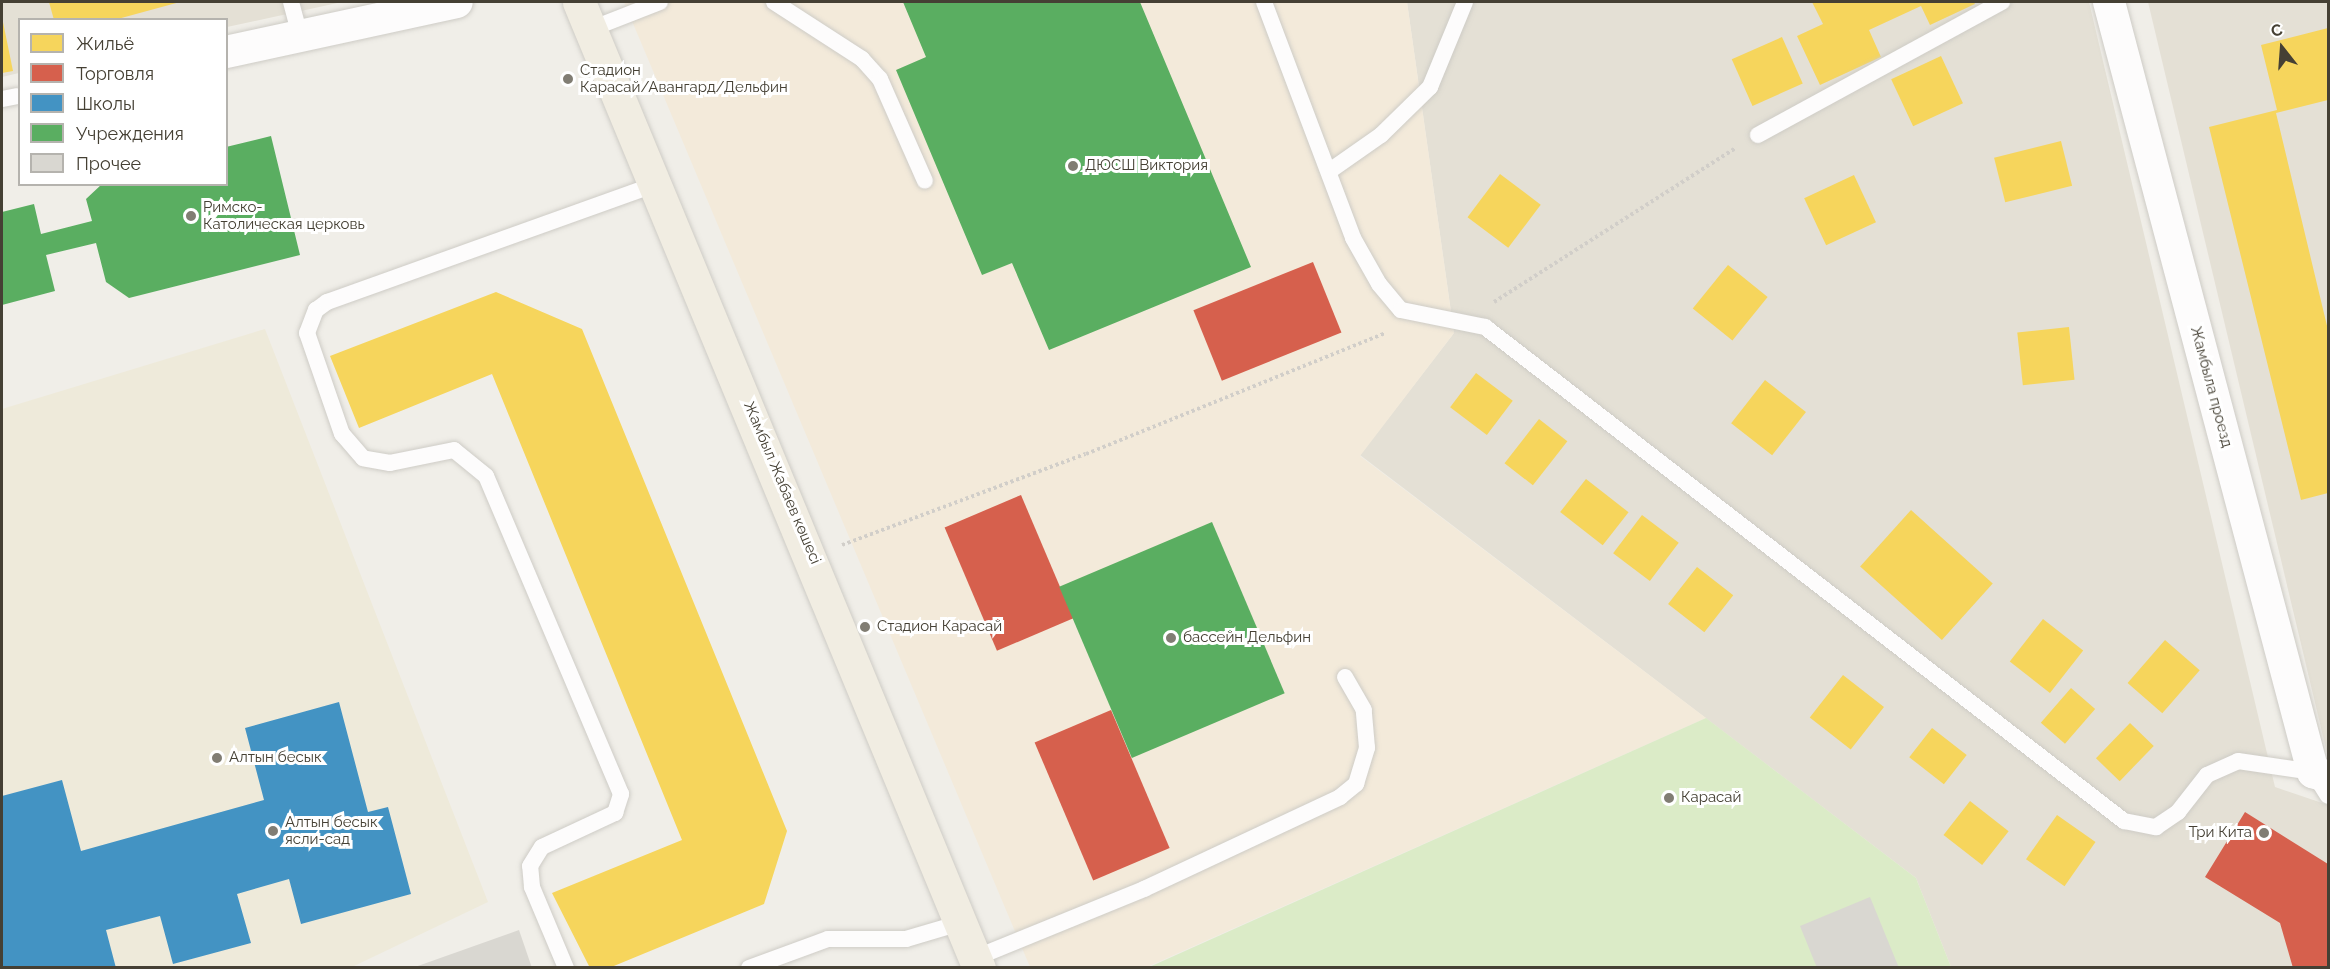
<!DOCTYPE html>
<meta charset="utf-8">
<style>
body{margin:0}
#map{position:relative;width:2330px;height:969px;overflow:hidden;background:#f0eee8;font-family:Raleway,sans-serif}
div>[style]{position:absolute}
.residential>*{inset:0;background:#e4e0d5}
.commercial>*{inset:0;background:#f3eada}
.education>*{inset:0;background:#eeeada}
.green>*{inset:0;background:#dbebc7}
.homes>*{inset:0;background:#f6d55c;transform-origin:0 0}
.shops>*{inset:0;background:#d6604d;transform-origin:0 0}
.schools>*{inset:0;background:#4393c3}
.public>*{inset:0;background:#5aae61;transform-origin:0 0}
.building>*{inset:0;background:#d9d7d1}
.path>*{height:4px;margin-top:-2px;transform-origin:0;background:repeating-linear-gradient(90deg,#d1cec9 0 3px,transparent 0 6px)}
.roads{filter:drop-shadow(0 0 2px #ceccc6) drop-shadow(0 0 2px #ceccc6)}
.service>*{height:16px;margin:-8px;padding:0 8px;transform-origin:8px;border-radius:8px;background:#fdfcfc}
.minor>*{height:32px;margin:-16px;padding:0 16px;transform-origin:16px;border-radius:16px;background:#fdfcfc}
.primary>*{height:33px;margin:-16.5px;padding:0 16.5px;transform-origin:16.5px;border-radius:16.5px;background:#f1ede2}
.dots>*{width:16px;height:16px;translate:-50% -50%;box-sizing:border-box;border:3px solid #fff;border-radius:50%}
span{translate:-50% -50%;white-space:nowrap;text-align:center;line-height:1.15;-webkit-text-stroke:6px #fff;paint-order:stroke}
.poi-label{font-size:15px;color:#454034}
.left{translate:0 -50%;text-align:left}
.right{translate:-100% -50%;text-align:right}
.street-label{font-size:15px;color:#454034}
.frame{position:absolute;inset:0;border:3px solid #454034;pointer-events:none}
.legend{position:absolute;left:18px;top:18px;width:210px;height:168px;box-sizing:border-box;background:#fff;border:2px solid #b5b3ae;margin:0;padding:8px 10px;list-style:none;font-size:18px;color:#454034}
.legend li{display:flex;align-items:center;gap:12px;height:30px}
.legend b{width:30px;border:2px solid #b5b3ae}
.north{position:absolute;left:2252px;top:18px;width:60px;height:60px;-webkit-text-stroke:4px #fff;paint-order:stroke;rotate:343deg;font-size:16px;font-weight:700;line-height:24px;text-align:center;color:#454034}
.north::after{content:'';display:block;margin:auto;width:21px;height:27px;background:#454034;clip-path:polygon(50% 0,100% 100%,50% 72%,0 100%)}
</style>
<div id="map">
<div class="residential">
<i style="clip-path:polygon(2px 2px,342px 2px,227px 27px,226px 20px,20px 20px,19px 73px,2px 77px)"></i>
<i style="clip-path:polygon(1407px 2px,2089px 2px,2275px 787px,2328px 805px,2328px 967px,1951px 967px,1916px 878px,1360px 455px,1454px 333px)"></i>
<i style="clip-path:polygon(2148px 2px,2328px 2px,2328px 753px,2327px 753px)"></i>
</div>
<div class="commercial">
<i style="clip-path:polygon(624px 2px,1407px 2px,1454px 333px,1360px 456px,1706px 718px,1147px 967px,1030px 967px)"></i>
</div>
<div class="education">
<i style="clip-path:polygon(265px 329px,488px 902px,352px 967px,2px 968px,2px 409px)"></i>
</div>
<div class="green">
<i style="clip-path:polygon(1706px 718px,1916px 878px,1951px 967px,1147px 968px)"></i>
</div>
<div class="homes">
<i style="clip-path:polygon(49px 2px,180px 2px,114px 20px,54px 20px)"></i>
<i style="clip-path:polygon(1812px 2px,1974px 2px,1975px 4px,1930px 25px,1921px 6px,1869px 30px,1881px 57px,1820px 85px,1797px 36px,1823px 24px)"></i>
<i style="clip-path:polygon(3px 22px,13px 71px,2px 73px,2px 22px)"></i>
<i style="clip-path:polygon(2328px 28px,2328px 100px,2276px 113px,2328px 330px,2328px 493px,2301px 500px,2209px 127px,2277px 110px,2261px 45px)"></i>
<i style="left:1782px;top:37px;width:51px;height:55px;rotate:66deg"></i>
<i style="left:1941px;top:56px;width:52px;height:55px;rotate:65deg"></i>
<i style="left:2061px;top:141px;width:46px;height:69px;rotate:76deg"></i>
<i style="left:1500px;top:174px;width:51px;height:54px;rotate:37deg"></i>
<i style="left:1854px;top:175px;width:52px;height:55px;rotate:65deg"></i>
<i style="left:1728px;top:265px;width:51px;height:56px;rotate:39deg"></i>
<i style="clip-path:polygon(496px 292px,582px 329px,787px 831px,764px 904px,609px 968px,590px 968px,552px 893px,682px 840px,492px 374px,359px 428px,330px 356px)"></i>
<i style="left:2069px;top:327px;width:53px;height:52px;rotate:84deg"></i>
<i style="left:1476px;top:373px;width:46px;height:43px;rotate:37deg"></i>
<i style="left:1765px;top:380px;width:52px;height:55px;rotate:38deg"></i>
<i style="left:1539px;top:419px;width:36px;height:56px;rotate:38deg"></i>
<i style="left:1586px;top:479px;width:54px;height:42px;rotate:38deg"></i>
<i style="left:1911px;top:510px;width:110px;height:76px;rotate:42deg"></i>
<i style="left:1642px;top:515px;width:46px;height:48px;rotate:37deg"></i>
<i style="left:1697px;top:567px;width:46px;height:47px;rotate:38deg"></i>
<i style="left:2043px;top:619px;width:51px;height:54px;rotate:38deg"></i>
<i style="left:2165px;top:640px;width:46px;height:57px;rotate:41deg"></i>
<i style="left:1843px;top:675px;width:52px;height:54px;rotate:38deg"></i>
<i style="left:2071px;top:688px;width:32px;height:46px;rotate:41deg"></i>
<i style="left:2130px;top:723px;width:33px;height:49px;rotate:44deg"></i>
<i style="left:1932px;top:728px;width:44px;height:37px;rotate:38deg"></i>
<i style="left:1970px;top:801px;width:49px;height:43px;rotate:38deg"></i>
<i style="left:2057px;top:815px;width:47px;height:54px;rotate:35deg"></i>
</div>
<div class="shops">
<i style="left:1313px;top:262px;width:76px;height:129px;rotate:68deg"></i>
<i style="left:1021px;top:495px;width:134px;height:83px;rotate:67deg"></i>
<i style="left:1111px;top:710px;width:150px;height:83px;rotate:67deg"></i>
<i style="clip-path:polygon(2245px 812px,2328px 864px,2328px 968px,2293px 968px,2280px 923px,2205px 877px)"></i>
</div>
<div class="schools">
<i style="clip-path:polygon(339px 702px,368px 812px,388px 807px,411px 894px,301px 924px,289px 879px,237px 894px,251px 943px,173px 964px,160px 916px,106px 930px,116px 968px,2px 968px,2px 796px,62px 780px,81px 851px,264px 800px,245px 728px)"></i>
</div>
<div class="public">
<i style="clip-path:polygon(903px 2px,1140px 2px,1251px 267px,1049px 350px,1012px 263px,982px 275px,896px 70px,926px 57px)"></i>
<i style="clip-path:polygon(271px 136px,300px 255px,129px 298px,106px 282px,96px 243px,46px 255px,55px 291px,2px 305px,2px 212px,34px 204px,41px 234px,92px 221px,86px 199px,102px 184px,226px 184px,226px 147px)"></i>
<i style="left:1212px;top:522px;width:186px;height:166px;rotate:67deg"></i>
</div>
<div class="building">
<i style="clip-path:polygon(1870px 897px,1899px 968px,1817px 968px,1800px 926px)"></i>
<i style="clip-path:polygon(519px 930px,532px 968px,415px 968px,415px 967px)"></i>
</div>
<div class="path">
<i style="left:1494px;top:302px;width:287px;rotate:-32.5deg"></i>
<i style="left:842px;top:545px;width:260px;rotate:-20.5deg"></i>
<i style="left:1086px;top:454px;width:323px;rotate:-22deg"></i>
</div>
<div class="roads">
<div class="service">
<i style="left:291px;top:2px;width:34px;rotate:75deg"></i>
<i style="left:774px;top:2px;width:105px;rotate:32.9deg"></i>
<i style="left:862px;top:59px;width:27px;rotate:48deg"></i>
<i style="left:880px;top:79px;width:111px;rotate:66.2deg"></i>
<i style="left:1264px;top:2px;width:252px;rotate:69.3deg"></i>
<i style="left:1353px;top:238px;width:53px;rotate:60.5deg"></i>
<i style="left:1379px;top:284px;width:34px;rotate:50deg"></i>
<i style="left:1401px;top:310px;width:86px;rotate:11.4deg"></i>
<i style="left:1485px;top:327px;width:808px;rotate:37.71deg"></i>
<i style="left:2124px;top:821px;width:33px;rotate:11deg"></i>
<i style="left:2156px;top:827px;width:27px;rotate:-34deg"></i>
<i style="left:2178px;top:812px;width:47px;rotate:-51.9deg"></i>
<i style="left:2207px;top:775px;width:34px;rotate:-24deg"></i>
<i style="left:2238px;top:761px;width:76px;rotate:8.3deg"></i>
<i style="left:2313px;top:772px;width:28px;rotate:58deg"></i>
<i style="left:591px;top:29px;width:74px;rotate:-21.4deg"></i>
<i style="left:2px;top:99px;width:15px;rotate:-11deg"></i>
<i style="left:1758px;top:135px;width:278px;rotate:-28.6deg"></i>
<i style="left:1331px;top:170px;width:61px;rotate:-35deg"></i>
<i style="left:1381px;top:135px;width:69px;rotate:-44.4deg"></i>
<i style="left:1430px;top:87px;width:92px;rotate:-67.6deg"></i>
<i style="left:975px;top:958px;width:183px;rotate:-22.2deg"></i>
<i style="left:1144px;top:889px;width:217px;rotate:-25.1deg"></i>
<i style="left:1340px;top:797px;width:21px;rotate:-39deg"></i>
<i style="left:1356px;top:784px;width:38px;rotate:-73deg"></i>
<i style="left:1367px;top:748px;width:38px;rotate:-95deg"></i>
<i style="left:1364px;top:710px;width:38px;rotate:-120deg"></i>
<i style="left:566px;top:968px;width:88px;rotate:-112.8deg"></i>
<i style="left:532px;top:887px;width:21px;rotate:-95deg"></i>
<i style="left:530px;top:866px;width:22px;rotate:-58deg"></i>
<i style="left:542px;top:847px;width:81px;rotate:-25deg"></i>
<i style="left:615px;top:813px;width:20px;rotate:-72deg"></i>
<i style="left:621px;top:794px;width:345px;rotate:-113deg"></i>
<i style="left:486px;top:476px;width:41px;rotate:-140.9deg"></i>
<i style="left:454px;top:450px;width:65px;rotate:168.5deg"></i>
<i style="left:390px;top:463px;width:27px;rotate:-170deg"></i>
<i style="left:363px;top:458px;width:32px;rotate:-131deg"></i>
<i style="left:342px;top:434px;width:107px;rotate:-109.1deg"></i>
<i style="left:307px;top:333px;width:25px;rotate:-69deg"></i>
<i style="left:316px;top:310px;width:14px;rotate:-36deg"></i>
<i style="left:327px;top:302px;width:350px;rotate:-19.7deg"></i>
<i style="left:749px;top:968px;width:84px;rotate:-20.2deg"></i>
<i style="left:828px;top:939px;width:78px"></i>
<i style="left:906px;top:939px;width:56px;rotate:-16.5deg"></i>
</div>
<div class="minor">
<i style="left:2109px;top:2px;width:797px;rotate:75.16deg"></i>
<i style="left:2313px;top:772px;width:16px;rotate:18deg"></i>
<i style="left:226px;top:52px;width:236px;rotate:-12.2deg"></i>
</div>
<div class="primary">
<i style="left:579px;top:2px;width:1046px;rotate:67.51deg"></i>
</div>
</div>
<div class="dots">
<i style="left:568px;top:79px;background:#817d73"></i>
<i style="left:1073px;top:166px;background:#817d73"></i>
<i style="left:191px;top:216px;background:#817d73"></i>
<i style="left:865px;top:627px;background:#817d73"></i>
<i style="left:1171px;top:638px;background:#817d73"></i>
<i style="left:217px;top:758px;background:#817d73"></i>
<i style="left:1669px;top:798px;background:#817d73"></i>
<i style="left:273px;top:831px;background:#817d73"></i>
<i style="left:2264px;top:833px;background:#817d73"></i>
</div>
<div class="poi-label">
<span class="left" style="left:580px;top:79px">Стадион<br>Карасай/Авангард/Дельфин</span>
<span class="left" style="left:1085px;top:166px">ДЮСШ Виктория</span>
<span class="left" style="left:203px;top:216px">Римско-<br>Католическая церковь</span>
<span class="left" style="left:877px;top:627px">Стадион Карасай</span>
<span class="left" style="left:1183px;top:638px">бассейн Дельфин</span>
<span class="left" style="left:229px;top:758px">Алтын бесык</span>
<span class="left" style="left:1681px;top:798px">Карасай</span>
<span class="left" style="left:285px;top:831px">Алтын бесык<br>ясли-сад</span>
<span class="right" style="left:2252px;top:833px">Три Кита</span>
</div>
<div class="street-label">
<span style="left:2211px;top:387px;rotate:75deg">Жамбыла проезд</span>
<span style="left:782px;top:483px;rotate:67deg">Жамбыл Жабаев көшесі</span>
</div>
<div class="frame"></div>
<ul class="legend">
<li><b style="height:16px;background:#f6d55c"></b>Жильё</li>
<li><b style="height:16px;background:#d6604d"></b>Торговля</li>
<li><b style="height:16px;background:#4393c3"></b>Школы</li>
<li><b style="height:16px;background:#5aae61"></b>Учреждения</li>
<li><b style="height:16px;background:#d9d7d1"></b>Прочее</li>
</ul>
<div class="north">С</div>
</div>
